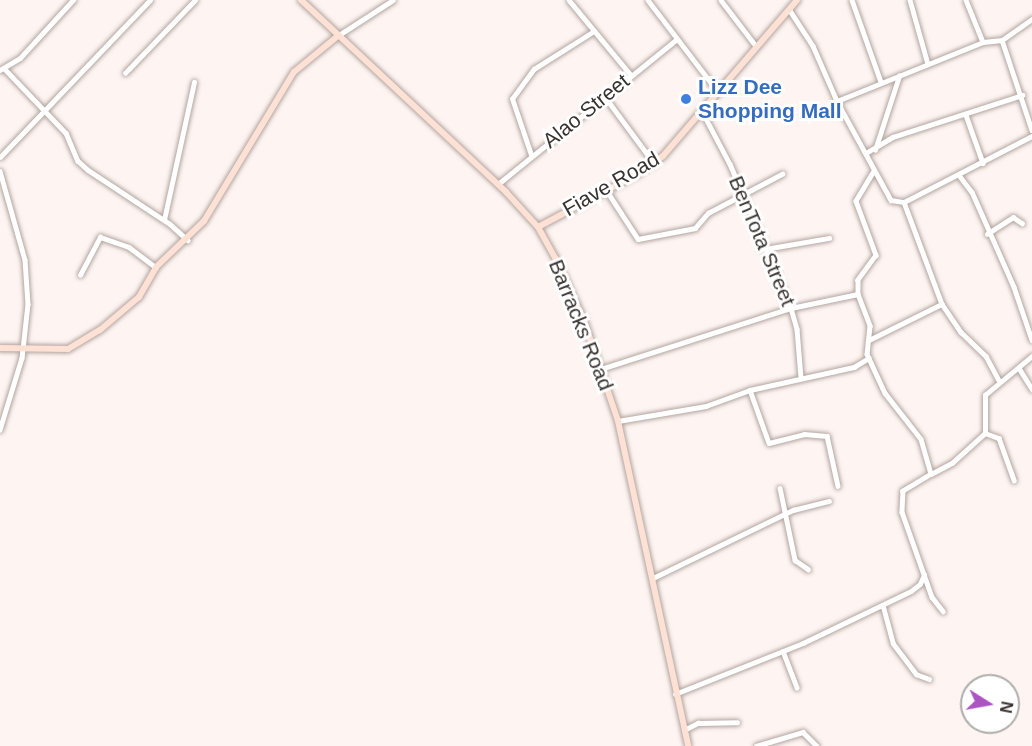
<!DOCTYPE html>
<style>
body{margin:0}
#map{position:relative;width:1032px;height:746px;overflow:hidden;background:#fef5f2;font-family:Arial,sans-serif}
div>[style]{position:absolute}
.roads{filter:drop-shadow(0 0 2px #b3a5a0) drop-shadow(0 0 2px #b3a5a0)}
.street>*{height:4.5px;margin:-2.25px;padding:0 2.25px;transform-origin:2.25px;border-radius:2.25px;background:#fff}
.secondary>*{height:6px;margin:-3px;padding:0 3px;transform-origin:3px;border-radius:3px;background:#fde1d5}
.dots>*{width:16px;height:16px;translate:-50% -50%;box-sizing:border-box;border:3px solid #fff;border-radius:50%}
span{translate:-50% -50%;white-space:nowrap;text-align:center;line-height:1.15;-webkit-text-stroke:6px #fff;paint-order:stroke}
.shop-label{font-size:21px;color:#366cbe;font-weight:700}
.left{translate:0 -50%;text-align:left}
.street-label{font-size:21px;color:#37312f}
.north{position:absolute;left:960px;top:674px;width:60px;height:60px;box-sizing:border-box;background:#fff;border:2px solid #afadac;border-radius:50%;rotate:101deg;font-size:16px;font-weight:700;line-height:24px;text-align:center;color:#37312f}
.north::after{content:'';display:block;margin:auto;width:21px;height:27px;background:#ab55c3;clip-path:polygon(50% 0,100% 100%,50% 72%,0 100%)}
</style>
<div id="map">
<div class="roads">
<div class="street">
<i style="left:569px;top:0;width:97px;rotate:50.4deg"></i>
<i style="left:648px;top:0;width:116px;rotate:52.7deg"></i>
<i style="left:721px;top:0;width:58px;rotate:52.7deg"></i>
<i style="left:852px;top:0;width:87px;rotate:70.5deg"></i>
<i style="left:910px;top:0;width:66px;rotate:74.3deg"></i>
<i style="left:966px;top:0;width:45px;rotate:68deg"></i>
<i style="left:789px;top:9px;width:44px;rotate:57deg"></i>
<i style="left:813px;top:46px;width:60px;rotate:66.4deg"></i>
<i style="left:837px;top:101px;width:113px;rotate:61.4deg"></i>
<i style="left:891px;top:200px;width:13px;rotate:9deg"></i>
<i style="left:904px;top:202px;width:144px;rotate:-27.3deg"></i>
<i style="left:339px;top:35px;width:64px;rotate:-32.9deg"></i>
<i style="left:1002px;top:40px;width:95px;rotate:71.6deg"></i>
<i style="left:4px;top:68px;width:90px;rotate:46.4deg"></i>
<i style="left:66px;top:133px;width:30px;rotate:67deg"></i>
<i style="left:78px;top:161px;width:13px;rotate:42deg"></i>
<i style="left:88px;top:170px;width:98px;rotate:33.4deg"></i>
<i style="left:170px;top:224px;width:24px;rotate:42deg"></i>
<i style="left:0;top:70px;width:23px;rotate:-31deg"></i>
<i style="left:20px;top:58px;width:79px;rotate:-47.6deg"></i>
<i style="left:125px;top:73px;width:101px;rotate:-46.2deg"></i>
<i style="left:606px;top:98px;width:81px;rotate:53.6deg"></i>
<i style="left:837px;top:101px;width:157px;rotate:-22deg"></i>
<i style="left:983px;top:42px;width:19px;rotate:-6deg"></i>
<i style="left:1002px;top:40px;width:37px;rotate:-35deg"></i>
<i style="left:702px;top:111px;width:60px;rotate:62.2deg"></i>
<i style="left:730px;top:164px;width:156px;rotate:67deg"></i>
<i style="left:791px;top:308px;width:22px;rotate:74deg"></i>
<i style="left:797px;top:329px;width:49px;rotate:85.3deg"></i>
<i style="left:966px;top:115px;width:51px;rotate:70.5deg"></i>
<i style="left:875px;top:150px;width:78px;rotate:-72deg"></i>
<i style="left:866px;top:153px;width:31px;rotate:-31deg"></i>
<i style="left:893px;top:137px;width:136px;rotate:-18deg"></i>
<i style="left:531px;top:155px;width:59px;rotate:-108.7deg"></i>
<i style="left:512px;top:99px;width:37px;rotate:-54deg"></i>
<i style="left:534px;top:69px;width:71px;rotate:-32.3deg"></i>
<i style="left:0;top:157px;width:217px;rotate:-46.3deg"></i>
<i style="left:0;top:171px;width:92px;rotate:74.3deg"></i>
<i style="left:25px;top:260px;width:44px;rotate:86.1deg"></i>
<i style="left:28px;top:304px;width:54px;rotate:96.3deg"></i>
<i style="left:22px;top:358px;width:75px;rotate:107deg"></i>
<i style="left:874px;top:171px;width:35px;rotate:121deg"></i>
<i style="left:856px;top:201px;width:58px;rotate:69.7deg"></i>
<i style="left:876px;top:255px;width:31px;rotate:126deg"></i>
<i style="left:858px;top:280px;width:14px;rotate:90deg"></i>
<i style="left:858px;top:294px;width:34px;rotate:69deg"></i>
<i style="left:870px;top:326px;width:28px;rotate:96deg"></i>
<i style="left:867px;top:354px;width:43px;rotate:65.2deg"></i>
<i style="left:885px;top:393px;width:58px;rotate:52deg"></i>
<i style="left:921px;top:439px;width:36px;rotate:74deg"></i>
<i style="left:931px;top:474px;width:24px;rotate:-28deg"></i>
<i style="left:952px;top:463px;width:45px;rotate:-42.3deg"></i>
<i style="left:985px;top:433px;width:38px;rotate:-90deg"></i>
<i style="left:985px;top:395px;width:61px;rotate:-39.7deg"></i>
<i style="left:959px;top:175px;width:21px;rotate:53deg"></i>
<i style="left:972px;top:192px;width:104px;rotate:66.1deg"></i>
<i style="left:1014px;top:287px;width:56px;rotate:71.2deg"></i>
<i style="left:498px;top:184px;width:229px;rotate:-39deg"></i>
<i style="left:607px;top:191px;width:57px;rotate:57.1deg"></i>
<i style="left:638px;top:239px;width:58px;rotate:-10.9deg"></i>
<i style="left:695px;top:228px;width:20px;rotate:-49deg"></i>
<i style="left:708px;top:213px;width:84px;rotate:-27.8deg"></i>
<i style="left:904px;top:202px;width:109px;rotate:69.6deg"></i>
<i style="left:942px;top:304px;width:34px;rotate:56deg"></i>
<i style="left:961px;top:332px;width:35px;rotate:44deg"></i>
<i style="left:986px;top:356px;width:27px;rotate:62deg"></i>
<i style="left:164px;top:220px;width:141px;rotate:-77.7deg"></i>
<i style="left:987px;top:234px;width:31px;rotate:-33deg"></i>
<i style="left:1013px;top:217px;width:11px;rotate:34deg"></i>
<i style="left:765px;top:249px;width:65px;rotate:-9.8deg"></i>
<i style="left:80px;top:275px;width:43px;rotate:-62.2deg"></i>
<i style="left:100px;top:237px;width:31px;rotate:19deg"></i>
<i style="left:129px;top:247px;width:34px;rotate:37deg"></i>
<i style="left:869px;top:340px;width:81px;rotate:-26.3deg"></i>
<i style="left:1019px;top:368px;width:25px;rotate:58deg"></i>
<i style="left:601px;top:369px;width:200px;rotate:-17.8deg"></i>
<i style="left:791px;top:308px;width:68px;rotate:-11.8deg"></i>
<i style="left:750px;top:390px;width:56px;rotate:70.3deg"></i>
<i style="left:769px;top:443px;width:36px;rotate:-14deg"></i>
<i style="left:804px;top:434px;width:23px;rotate:5deg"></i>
<i style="left:827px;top:436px;width:51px;rotate:77.6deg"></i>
<i style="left:618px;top:421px;width:89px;rotate:-9.7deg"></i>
<i style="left:706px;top:406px;width:47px;rotate:-20deg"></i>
<i style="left:750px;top:390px;width:107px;rotate:-12.5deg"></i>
<i style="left:854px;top:367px;width:17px;rotate:-31deg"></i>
<i style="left:985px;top:433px;width:15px;rotate:20deg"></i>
<i style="left:999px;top:438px;width:45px;rotate:70.3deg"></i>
<i style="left:931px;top:474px;width:33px;rotate:149deg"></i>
<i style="left:903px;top:491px;width:21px;rotate:93deg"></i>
<i style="left:902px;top:512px;width:90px;rotate:70.6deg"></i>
<i style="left:932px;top:597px;width:18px;rotate:52deg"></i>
<i style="left:780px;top:488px;width:74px;rotate:78.2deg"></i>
<i style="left:795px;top:560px;width:16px;rotate:35deg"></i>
<i style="left:653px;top:578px;width:156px;rotate:-25.9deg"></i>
<i style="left:793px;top:510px;width:37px;rotate:-14deg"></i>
<i style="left:883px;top:605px;width:39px;rotate:75deg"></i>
<i style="left:893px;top:643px;width:39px;rotate:53deg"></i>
<i style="left:916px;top:674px;width:14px;rotate:21deg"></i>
<i style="left:783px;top:651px;width:39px;rotate:69deg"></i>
<i style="left:675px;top:694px;width:138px;rotate:-21.7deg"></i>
<i style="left:803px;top:643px;width:120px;rotate:-25.7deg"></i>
<i style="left:911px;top:591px;width:11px;rotate:-38deg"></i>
<i style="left:920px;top:584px;width:10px;rotate:-66deg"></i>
<i style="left:684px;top:730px;width:16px;rotate:-27deg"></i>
<i style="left:698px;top:723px;width:39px;rotate:-1deg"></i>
<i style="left:756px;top:746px;width:49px;rotate:-16.6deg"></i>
<i style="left:803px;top:732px;width:20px;rotate:45deg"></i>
</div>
<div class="secondary">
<i style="left:301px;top:0;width:281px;rotate:43.1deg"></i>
<i style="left:506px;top:192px;width:47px;rotate:47.6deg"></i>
<i style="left:538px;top:227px;width:37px;rotate:61deg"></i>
<i style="left:556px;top:259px;width:68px;rotate:65.7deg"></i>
<i style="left:584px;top:321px;width:106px;rotate:71.2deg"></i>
<i style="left:618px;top:421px;width:332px;rotate:77.8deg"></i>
<i style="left:538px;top:227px;width:111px;rotate:-28deg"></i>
<i style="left:636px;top:175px;width:33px;rotate:-35deg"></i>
<i style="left:663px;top:156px;width:206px;rotate:-49.3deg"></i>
<i style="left:0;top:348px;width:68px;rotate:0.8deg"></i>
<i style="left:68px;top:349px;width:37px;rotate:-31deg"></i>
<i style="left:100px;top:330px;width:51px;rotate:-40.2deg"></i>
<i style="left:139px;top:297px;width:34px;rotate:-60deg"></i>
<i style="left:156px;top:267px;width:66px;rotate:-43.8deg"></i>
<i style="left:204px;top:221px;width:174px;rotate:-58.9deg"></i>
<i style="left:294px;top:72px;width:58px;rotate:-39.4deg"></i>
</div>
</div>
<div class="dots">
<i style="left:686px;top:99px;background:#3f7fe0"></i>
</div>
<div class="shop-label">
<span class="left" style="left:698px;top:99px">Lizz Dee<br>Shopping Mall</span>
</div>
<div class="street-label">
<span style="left:586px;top:111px;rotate:-39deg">Alao Street</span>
<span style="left:611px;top:184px;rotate:-30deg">Fiave Road</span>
<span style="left:762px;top:241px;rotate:67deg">BenTota Street</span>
<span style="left:581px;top:325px;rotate:68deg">Barracks Road</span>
</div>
<div class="north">N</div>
</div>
